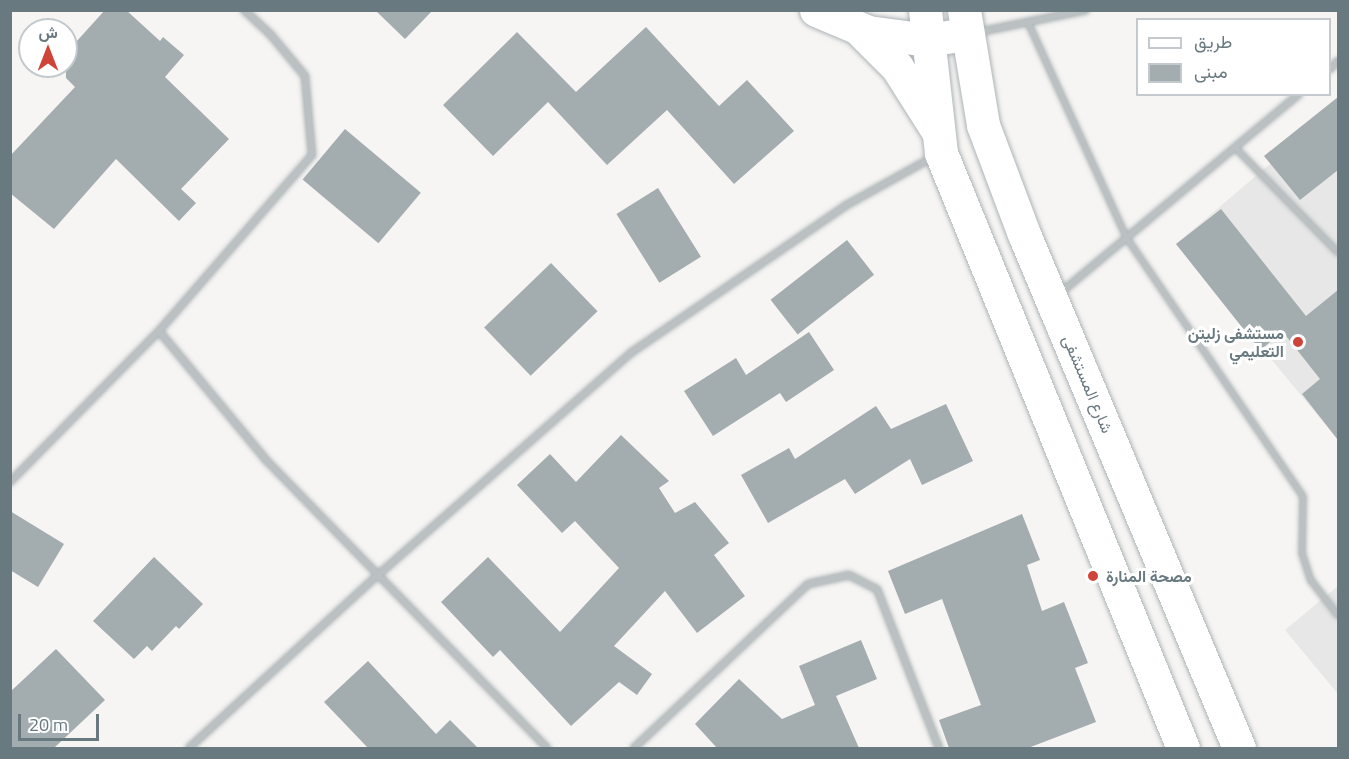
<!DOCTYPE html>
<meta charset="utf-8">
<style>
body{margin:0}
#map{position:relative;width:1349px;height:759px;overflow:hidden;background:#f6f5f3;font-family:"Titillium Web",Vazirmatn,sans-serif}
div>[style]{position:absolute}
.built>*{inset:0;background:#e6e7e6}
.building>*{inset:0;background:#a3acaf;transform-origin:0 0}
.roads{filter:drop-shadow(0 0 2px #adb4b7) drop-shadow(0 0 2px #adb4b7)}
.lane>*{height:4.5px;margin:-2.25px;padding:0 2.25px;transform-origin:2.25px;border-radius:2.25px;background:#bbc0c2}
.street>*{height:6px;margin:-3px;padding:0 3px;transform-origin:3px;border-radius:3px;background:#bbc0c2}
.secondary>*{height:33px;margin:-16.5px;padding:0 16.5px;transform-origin:16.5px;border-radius:16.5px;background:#fff}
.primary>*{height:33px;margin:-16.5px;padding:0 16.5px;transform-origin:16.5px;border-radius:16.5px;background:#fff}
.dots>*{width:16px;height:16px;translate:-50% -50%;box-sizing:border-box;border:3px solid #fff;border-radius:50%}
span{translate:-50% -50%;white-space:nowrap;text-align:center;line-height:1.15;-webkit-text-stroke:6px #fff;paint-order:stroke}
.poi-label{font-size:16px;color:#687980;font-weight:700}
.right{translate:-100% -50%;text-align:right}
.left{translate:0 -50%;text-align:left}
.street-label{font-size:16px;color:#687980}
.frame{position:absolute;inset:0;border:12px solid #687980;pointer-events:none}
.legend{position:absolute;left:1136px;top:18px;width:195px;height:78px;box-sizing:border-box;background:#fff;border:2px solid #c3c9cc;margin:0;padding:8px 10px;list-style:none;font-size:18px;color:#687980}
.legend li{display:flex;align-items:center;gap:12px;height:30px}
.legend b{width:30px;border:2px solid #c3c9cc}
.north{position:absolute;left:18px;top:18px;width:60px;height:60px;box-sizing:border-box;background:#fff;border:2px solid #c3c9cc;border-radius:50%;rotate:0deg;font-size:16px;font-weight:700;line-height:24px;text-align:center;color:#687980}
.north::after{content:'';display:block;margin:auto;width:21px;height:27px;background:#cf4439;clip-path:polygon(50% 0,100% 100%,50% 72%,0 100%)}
.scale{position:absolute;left:18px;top:714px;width:81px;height:27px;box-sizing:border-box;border:3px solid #687980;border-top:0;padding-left:8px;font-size:18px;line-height:21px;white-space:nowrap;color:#687980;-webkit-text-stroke:4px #fff;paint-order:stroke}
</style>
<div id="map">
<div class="built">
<i style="clip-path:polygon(1338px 106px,1338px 440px,1176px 244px)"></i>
<i style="clip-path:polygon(1338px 586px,1338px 694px,1285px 630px)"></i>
</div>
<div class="building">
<i style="clip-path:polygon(105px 10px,126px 10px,160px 41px,163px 37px,184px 55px,165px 77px,229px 139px,181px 189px,196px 203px,179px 221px,116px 159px,54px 229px,10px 193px,10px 156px,75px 87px,66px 78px,66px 53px)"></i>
<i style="clip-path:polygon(375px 10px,433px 10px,405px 39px)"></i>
<i style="clip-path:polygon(646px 27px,719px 106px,747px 80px,794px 131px,734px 184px,667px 110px,607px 165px,548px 102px,493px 156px,443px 105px,517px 32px,576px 92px)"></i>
<i style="clip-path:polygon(1338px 97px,1338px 170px,1300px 200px,1264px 156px)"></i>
<i style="left:345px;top:129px;width:99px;height:66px;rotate:40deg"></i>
<i style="left:658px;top:188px;width:81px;height:49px;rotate:58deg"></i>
<i style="clip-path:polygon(1221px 209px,1306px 316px,1338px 290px,1338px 440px,1302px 394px,1320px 379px,1283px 332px,1260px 350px,1176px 244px)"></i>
<i style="left:847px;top:240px;width:44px;height:97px;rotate:52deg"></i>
<i style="left:551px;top:263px;width:67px;height:93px;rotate:46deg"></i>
<i style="clip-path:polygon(809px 332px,834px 370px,786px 402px,780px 393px,713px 436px,684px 391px,736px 358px,746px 375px)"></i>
<i style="clip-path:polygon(946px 404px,973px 461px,922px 485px,910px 459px,855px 494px,845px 479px,768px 523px,741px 475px,789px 448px,795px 459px,876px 406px,891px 429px)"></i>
<i style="clip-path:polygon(621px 435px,669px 481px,659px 488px,675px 513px,695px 502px,729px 543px,714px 555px,745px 596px,697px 633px,665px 591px,614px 646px,652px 674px,637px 695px,619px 682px,571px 726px,500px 650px,493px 657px,441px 602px,488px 557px,560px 632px,619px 568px,575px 521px,562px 533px,517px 485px,550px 454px,576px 482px)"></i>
<i style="clip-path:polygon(10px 511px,64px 544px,38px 587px,10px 570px)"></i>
<i style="clip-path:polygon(1022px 514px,1040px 560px,1027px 565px,1042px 611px,1064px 602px,1088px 663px,1075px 668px,1096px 722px,1028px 748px,949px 748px,939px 720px,981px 705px,942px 599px,905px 614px,888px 571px)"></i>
<i style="clip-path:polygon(154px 557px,203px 604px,179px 629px,176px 626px,152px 651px,147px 646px,134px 659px,93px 621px)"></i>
<i style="clip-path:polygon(861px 640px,877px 679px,836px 696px,859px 748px,717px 748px,695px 724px,739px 679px,782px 719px,815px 705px,799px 666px)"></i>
<i style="clip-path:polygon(56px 649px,105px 700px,54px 748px,10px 748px,10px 692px)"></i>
<i style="clip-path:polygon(368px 661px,436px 734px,450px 720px,478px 748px,368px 748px,324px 702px)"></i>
</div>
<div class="roads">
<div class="lane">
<i style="left:1028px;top:22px;width:238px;rotate:65.4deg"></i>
<i style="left:1127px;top:238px;width:312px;rotate:55.7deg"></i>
<i style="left:1303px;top:496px;width:57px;rotate:91deg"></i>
<i style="left:1302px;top:553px;width:28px;rotate:72deg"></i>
<i style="left:1311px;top:580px;width:44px;rotate:52.4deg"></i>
<i style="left:1235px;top:147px;width:147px;rotate:45.6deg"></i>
</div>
<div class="street">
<i style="left:979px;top:32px;width:109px;rotate:-11.6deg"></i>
<i style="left:1330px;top:69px;width:11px;rotate:-45deg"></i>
<i style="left:1059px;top:294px;width:312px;rotate:-39.8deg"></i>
<i style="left:159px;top:331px;width:169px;rotate:50.3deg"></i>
<i style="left:267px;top:461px;width:401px;rotate:45.7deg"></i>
<i style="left:10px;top:482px;width:212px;rotate:-45.4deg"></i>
<i style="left:159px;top:331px;width:233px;rotate:-49deg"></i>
<i style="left:312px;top:155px;width:79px;rotate:-95.1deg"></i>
<i style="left:305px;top:76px;width:53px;rotate:-129.7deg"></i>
<i style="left:271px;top:35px;width:37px;rotate:-137deg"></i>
<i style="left:189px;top:748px;width:256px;rotate:-42.5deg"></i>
<i style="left:378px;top:575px;width:338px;rotate:-41.3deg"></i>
<i style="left:632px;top:352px;width:258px;rotate:-34.4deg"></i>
<i style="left:845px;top:206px;width:101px;rotate:-29.1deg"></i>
<i style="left:634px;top:748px;width:239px;rotate:-43.3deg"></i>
<i style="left:808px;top:584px;width:42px;rotate:-12.4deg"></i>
<i style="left:849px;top:575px;width:31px;rotate:27deg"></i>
<i style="left:877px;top:589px;width:171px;rotate:68.7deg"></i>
</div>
<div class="secondary">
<i style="left:816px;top:10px;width:56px;rotate:22.9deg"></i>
<i style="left:868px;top:32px;width:61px;rotate:7.6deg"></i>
<i style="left:928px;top:40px;width:38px;rotate:-9deg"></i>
<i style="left:858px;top:28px;width:55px;rotate:45deg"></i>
<i style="left:897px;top:67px;width:75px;rotate:57.6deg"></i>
</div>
<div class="primary">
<i style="left:925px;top:10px;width:144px;rotate:83.6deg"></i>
<i style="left:941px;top:153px;width:642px;rotate:67.87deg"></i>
<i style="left:964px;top:10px;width:117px;rotate:80.6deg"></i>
<i style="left:983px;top:125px;width:116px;rotate:69.4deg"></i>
<i style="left:1024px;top:234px;width:557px;rotate:67.3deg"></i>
</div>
</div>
<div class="dots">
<i style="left:1298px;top:342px;background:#cf4439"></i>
<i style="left:1093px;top:576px;background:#cf4439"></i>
</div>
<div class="poi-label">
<span class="right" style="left:1284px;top:342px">مستشفى زليتن<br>التعليمي</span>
<span class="left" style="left:1106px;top:576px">مصحة المنارة</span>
</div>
<div class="street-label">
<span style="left:1088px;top:384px;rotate:67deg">شارع المستشفى</span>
</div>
<div class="frame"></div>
<ul class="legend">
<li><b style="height:8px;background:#fff"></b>طريق</li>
<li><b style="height:16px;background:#a3acaf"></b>مبنى</li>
</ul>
<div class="north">ش</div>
<div class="scale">20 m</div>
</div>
